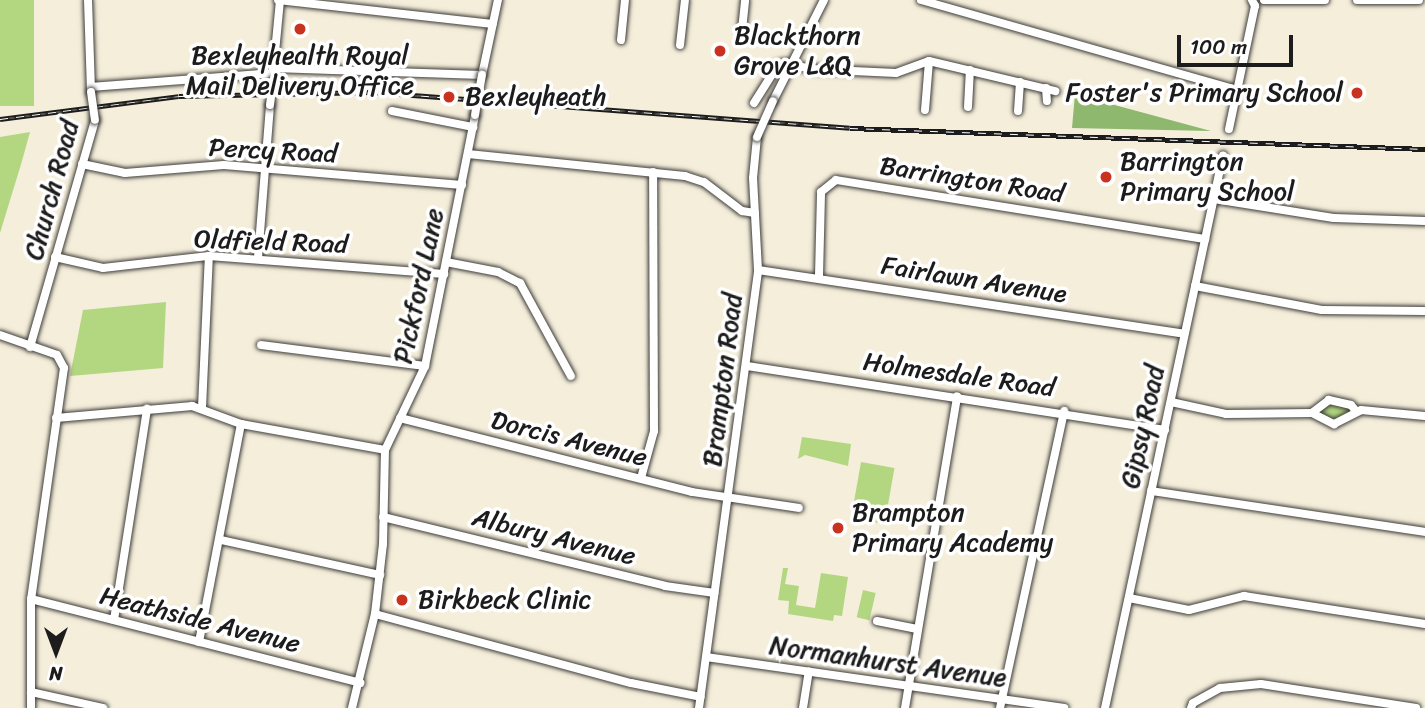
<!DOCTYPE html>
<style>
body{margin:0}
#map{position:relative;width:1425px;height:708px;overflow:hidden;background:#f5eedb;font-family:Sriracha,sans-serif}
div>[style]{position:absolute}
.green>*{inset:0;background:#b2d780;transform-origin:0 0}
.forest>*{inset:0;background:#8db86e}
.roads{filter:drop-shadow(0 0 2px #3d3c39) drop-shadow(0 0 2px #3d3c39)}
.minor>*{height:8px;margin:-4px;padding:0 4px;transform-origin:4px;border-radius:4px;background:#fff}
.rail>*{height:5px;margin-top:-2.5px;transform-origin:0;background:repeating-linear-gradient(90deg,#fff 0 8px,#1c1c1c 0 16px);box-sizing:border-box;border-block:2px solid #1c1c1c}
.bridges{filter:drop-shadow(0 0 2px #3d3c39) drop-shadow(0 0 2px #3d3c39)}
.minor-bridge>*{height:8px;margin:-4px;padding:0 4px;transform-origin:4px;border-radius:4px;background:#fff}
.dots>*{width:19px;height:19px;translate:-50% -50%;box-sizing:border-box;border:4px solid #fff;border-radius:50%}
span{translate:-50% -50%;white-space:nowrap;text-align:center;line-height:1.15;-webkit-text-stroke:7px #fff;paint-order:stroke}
.poi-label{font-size:26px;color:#1c1c1c}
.left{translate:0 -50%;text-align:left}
.right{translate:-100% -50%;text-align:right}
.street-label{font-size:26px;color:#1c1c1c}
.north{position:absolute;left:21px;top:617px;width:70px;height:70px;-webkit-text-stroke:5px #fff;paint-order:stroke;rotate:180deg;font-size:19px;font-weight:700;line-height:28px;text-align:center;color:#1c1c1c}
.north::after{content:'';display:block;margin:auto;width:24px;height:32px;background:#1c1c1c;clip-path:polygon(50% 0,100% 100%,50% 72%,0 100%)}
.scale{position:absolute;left:1177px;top:35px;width:116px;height:32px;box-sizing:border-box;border:4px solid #1c1c1c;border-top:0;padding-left:9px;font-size:21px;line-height:24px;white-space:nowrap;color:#1c1c1c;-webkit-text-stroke:5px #fff;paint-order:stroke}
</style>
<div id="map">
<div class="green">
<i style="left:0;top:0;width:34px;height:106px"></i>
<i style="clip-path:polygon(30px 132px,22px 161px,0 233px,0 137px)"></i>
<i style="clip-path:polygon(166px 302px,163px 368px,70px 376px,83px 310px)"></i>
<i style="clip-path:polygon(1328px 404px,1348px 407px,1350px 411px,1337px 420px,1321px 417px,1318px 410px)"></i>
<i style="clip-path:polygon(802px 437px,851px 444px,848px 466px,805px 455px,798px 459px)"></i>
<i style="left:861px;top:462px;width:34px;height:57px;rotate:10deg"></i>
<i style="clip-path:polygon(783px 568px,788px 568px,785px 584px,799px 586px,796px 605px,815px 608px,821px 573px,848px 577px,842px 616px,834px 615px,833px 621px,788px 614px,789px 601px,778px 600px)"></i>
<i style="left:863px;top:590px;width:13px;height:28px;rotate:13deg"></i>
</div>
<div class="forest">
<i style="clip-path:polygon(1075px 94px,1096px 100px,1211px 131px,1072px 128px)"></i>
</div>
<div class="roads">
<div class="minor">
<i style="left:88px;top:0;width:92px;rotate:88.1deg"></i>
<i style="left:278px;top:0;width:216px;rotate:6.4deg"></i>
<i style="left:921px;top:0;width:328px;rotate:15.9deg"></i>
<i style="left:1264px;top:0;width:61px"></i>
<i style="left:1357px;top:0;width:62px"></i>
<i style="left:742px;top:30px;width:30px;rotate:-84deg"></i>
<i style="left:621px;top:40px;width:40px;rotate:-84.3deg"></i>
<i style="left:680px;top:45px;width:45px;rotate:-83.7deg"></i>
<i style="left:273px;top:68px;width:209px;rotate:1.9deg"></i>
<i style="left:482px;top:75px;width:77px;rotate:-78deg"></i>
<i style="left:273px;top:73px;width:73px;rotate:-84.5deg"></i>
<i style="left:91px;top:87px;width:183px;rotate:-4.4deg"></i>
<i style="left:1046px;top:88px;width:13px;rotate:86deg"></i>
<i style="left:773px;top:101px;width:113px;rotate:-63.2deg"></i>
<i style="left:754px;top:103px;width:45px;rotate:-57.7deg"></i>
<i style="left:778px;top:65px;width:7px;rotate:-16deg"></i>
<i style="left:785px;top:63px;width:26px;rotate:13deg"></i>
<i style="left:810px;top:69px;width:86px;rotate:2.7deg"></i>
<i style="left:896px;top:73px;width:35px;rotate:-20deg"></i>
<i style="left:929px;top:61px;width:130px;rotate:13.4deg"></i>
<i style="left:968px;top:107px;width:37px;rotate:-87deg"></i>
<i style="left:925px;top:110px;width:49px;rotate:-85.3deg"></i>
<i style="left:392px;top:111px;width:83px;rotate:11.2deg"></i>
<i style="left:1018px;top:111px;width:29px;rotate:-86deg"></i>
<i style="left:1229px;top:129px;width:126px;rotate:-78.1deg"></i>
<i style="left:1255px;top:6px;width:7px;rotate:-117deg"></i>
<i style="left:468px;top:154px;width:218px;rotate:5.8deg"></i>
<i style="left:685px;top:176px;width:20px;rotate:18deg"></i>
<i style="left:704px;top:182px;width:48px;rotate:37.3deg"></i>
<i style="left:742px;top:211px;width:13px;rotate:9deg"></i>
<i style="left:82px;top:164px;width:44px;rotate:11.8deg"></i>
<i style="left:125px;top:173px;width:99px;rotate:-4.6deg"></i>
<i style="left:224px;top:165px;width:239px;rotate:4.8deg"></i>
<i style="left:1214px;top:199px;width:121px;rotate:9deg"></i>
<i style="left:1334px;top:218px;width:91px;rotate:1.9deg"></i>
<i style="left:55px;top:257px;width:49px;rotate:12.9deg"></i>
<i style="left:103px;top:268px;width:107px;rotate:-6.5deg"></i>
<i style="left:209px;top:256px;width:236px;rotate:4.4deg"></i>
<i style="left:258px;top:258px;width:153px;rotate:-85.5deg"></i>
<i style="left:446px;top:262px;width:53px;rotate:10.9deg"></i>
<i style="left:498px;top:272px;width:25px;rotate:27deg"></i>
<i style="left:520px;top:283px;width:106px;rotate:61.3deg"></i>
<i style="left:758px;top:270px;width:431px;rotate:8.5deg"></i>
<i style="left:819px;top:276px;width:84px;rotate:-88.6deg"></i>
<i style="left:821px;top:192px;width:19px;rotate:-39deg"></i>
<i style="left:836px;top:180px;width:374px;rotate:9.1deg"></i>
<i style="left:1195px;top:286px;width:129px;rotate:10.7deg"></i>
<i style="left:1322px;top:310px;width:103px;rotate:0.6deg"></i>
<i style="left:0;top:335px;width:60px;rotate:19.3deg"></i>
<i style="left:57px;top:355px;width:15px;rotate:62deg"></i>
<i style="left:64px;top:368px;width:233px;rotate:98.1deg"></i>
<i style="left:31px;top:599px;width:109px;rotate:90deg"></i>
<i style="left:261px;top:345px;width:165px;rotate:7.3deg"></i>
<i style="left:30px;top:347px;width:236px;rotate:-74deg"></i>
<i style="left:747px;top:366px;width:423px;rotate:8.7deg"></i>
<i style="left:1171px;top:402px;width:56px;rotate:12.3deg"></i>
<i style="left:1226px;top:414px;width:86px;rotate:-0.7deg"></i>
<i style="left:202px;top:408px;width:152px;rotate:-87.4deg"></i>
<i style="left:1356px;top:411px;width:8px;rotate:-130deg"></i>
<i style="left:1351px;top:405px;width:23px;rotate:-167deg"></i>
<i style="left:1329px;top:400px;width:21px;rotate:143deg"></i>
<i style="left:1312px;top:413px;width:25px;rotate:27deg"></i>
<i style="left:1334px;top:424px;width:30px;rotate:-27deg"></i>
<i style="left:1361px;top:410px;width:64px;rotate:5.4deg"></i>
<i style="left:56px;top:418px;width:137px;rotate:-5deg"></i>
<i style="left:192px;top:406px;width:52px;rotate:20.2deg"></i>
<i style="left:241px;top:424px;width:146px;rotate:10.2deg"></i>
<i style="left:400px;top:418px;width:301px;rotate:14.2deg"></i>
<i style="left:692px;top:492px;width:108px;rotate:8.5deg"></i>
<i style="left:641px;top:478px;width:49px;rotate:-74.5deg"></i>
<i style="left:654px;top:431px;width:259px;rotate:-90.2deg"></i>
<i style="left:1151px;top:491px;width:277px;rotate:8.5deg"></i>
<i style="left:383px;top:517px;width:290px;rotate:13.7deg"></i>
<i style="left:665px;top:586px;width:50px;rotate:8deg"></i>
<i style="left:221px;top:540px;width:163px;rotate:12.4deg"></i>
<i style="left:1129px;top:598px;width:61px;rotate:11.3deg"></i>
<i style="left:1189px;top:610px;width:57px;rotate:-14.3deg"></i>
<i style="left:1244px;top:596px;width:183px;rotate:8.8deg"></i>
<i style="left:31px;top:599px;width:340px;rotate:14.3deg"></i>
<i style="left:375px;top:614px;width:265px;rotate:15.1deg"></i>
<i style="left:631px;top:683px;width:71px;rotate:11.3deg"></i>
<i style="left:114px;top:620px;width:214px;rotate:-81.1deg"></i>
<i style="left:877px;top:621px;width:41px;rotate:11.3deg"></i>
<i style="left:199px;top:642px;width:222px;rotate:-79.1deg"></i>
<i style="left:706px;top:657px;width:362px;rotate:8.1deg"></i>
<i style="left:31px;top:692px;width:74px;rotate:12.5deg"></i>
<i style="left:352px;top:708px;width:97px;rotate:-76.3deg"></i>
<i style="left:375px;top:614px;width:70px;rotate:-83.5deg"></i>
<i style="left:383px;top:544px;width:94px;rotate:-88.8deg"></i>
<i style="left:385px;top:450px;width:93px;rotate:-64.5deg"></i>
<i style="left:425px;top:366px;width:256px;rotate:-78.7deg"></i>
<i style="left:699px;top:708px;width:442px;rotate:-82.3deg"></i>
<i style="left:758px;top:270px;width:92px;rotate:-93.1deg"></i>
<i style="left:753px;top:178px;width:41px;rotate:-84.4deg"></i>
<i style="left:803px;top:708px;width:37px;rotate:-81deg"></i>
<i style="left:905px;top:708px;width:316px;rotate:-80.5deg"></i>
<i style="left:1000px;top:708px;width:304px;rotate:-77.8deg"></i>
<i style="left:1105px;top:708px;width:565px;rotate:-77.95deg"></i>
<i style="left:1191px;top:708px;width:5px;rotate:-68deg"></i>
<i style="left:1193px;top:703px;width:31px;rotate:-29deg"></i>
<i style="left:1220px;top:688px;width:41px;rotate:-5.6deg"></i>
<i style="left:1261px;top:684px;width:157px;rotate:8.8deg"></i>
</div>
</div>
<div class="rail">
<i style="left:0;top:119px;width:180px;rotate:-7.3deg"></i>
<i style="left:179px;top:96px;width:194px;rotate:-1.2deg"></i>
<i style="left:373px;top:92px;width:478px;rotate:4.3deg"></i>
<i style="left:850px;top:128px;width:575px;rotate:2.09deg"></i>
</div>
<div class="bridges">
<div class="minor-bridge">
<i style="left:91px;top:92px;width:28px;rotate:82deg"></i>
<i style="left:270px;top:105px;width:25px;rotate:-83deg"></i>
<i style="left:475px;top:115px;width:41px;rotate:-80.1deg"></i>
<i style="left:757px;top:137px;width:39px;rotate:-66deg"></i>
</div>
</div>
<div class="dots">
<i style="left:300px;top:29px;background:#c8321e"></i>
<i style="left:720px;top:51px;background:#c8321e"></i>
<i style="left:1357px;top:93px;background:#c8321e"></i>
<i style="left:449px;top:97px;background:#c8321e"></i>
<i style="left:1106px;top:177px;background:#c8321e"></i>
<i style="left:838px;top:528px;background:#c8321e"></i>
<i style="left:402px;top:600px;background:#c8321e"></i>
</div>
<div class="poi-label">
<span class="left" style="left:734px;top:51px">Blackthorn<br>Grove L&amp;Q</span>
<span style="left:300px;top:71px">Bexleyhealth Royal<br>Mail Delivery Office</span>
<span class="right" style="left:1343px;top:93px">Foster's Primary School</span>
<span class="left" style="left:465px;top:97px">Bexleyheath</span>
<span class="left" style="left:1120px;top:177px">Barrington<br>Primary School</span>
<span class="left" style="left:852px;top:528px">Brampton<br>Primary Academy</span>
<span class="left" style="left:418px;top:600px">Birkbeck Clinic</span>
</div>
<div class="street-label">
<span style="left:273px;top:151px;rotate:3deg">Percy Road</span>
<span style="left:972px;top:180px;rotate:9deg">Barrington Road</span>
<span style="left:52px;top:190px;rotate:-75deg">Church Road</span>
<span style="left:271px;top:242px;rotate:2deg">Oldfield Road</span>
<span style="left:974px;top:280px;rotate:9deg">Fairlawn Avenue</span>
<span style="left:419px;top:286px;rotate:-78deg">Pickford Lane</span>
<span style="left:959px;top:375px;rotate:8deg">Holmesdale Road</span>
<span style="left:723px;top:380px;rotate:-83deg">Brampton Road</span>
<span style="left:1143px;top:427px;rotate:-78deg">Gipsy Road</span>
<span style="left:569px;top:439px;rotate:14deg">Dorcis Avenue</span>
<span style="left:554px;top:537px;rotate:14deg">Albury Avenue</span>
<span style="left:200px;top:620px;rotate:14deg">Heathside Avenue</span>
<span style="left:888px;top:662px;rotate:8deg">Normanhurst Avenue</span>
</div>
<div class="north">N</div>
<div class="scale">100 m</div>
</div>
